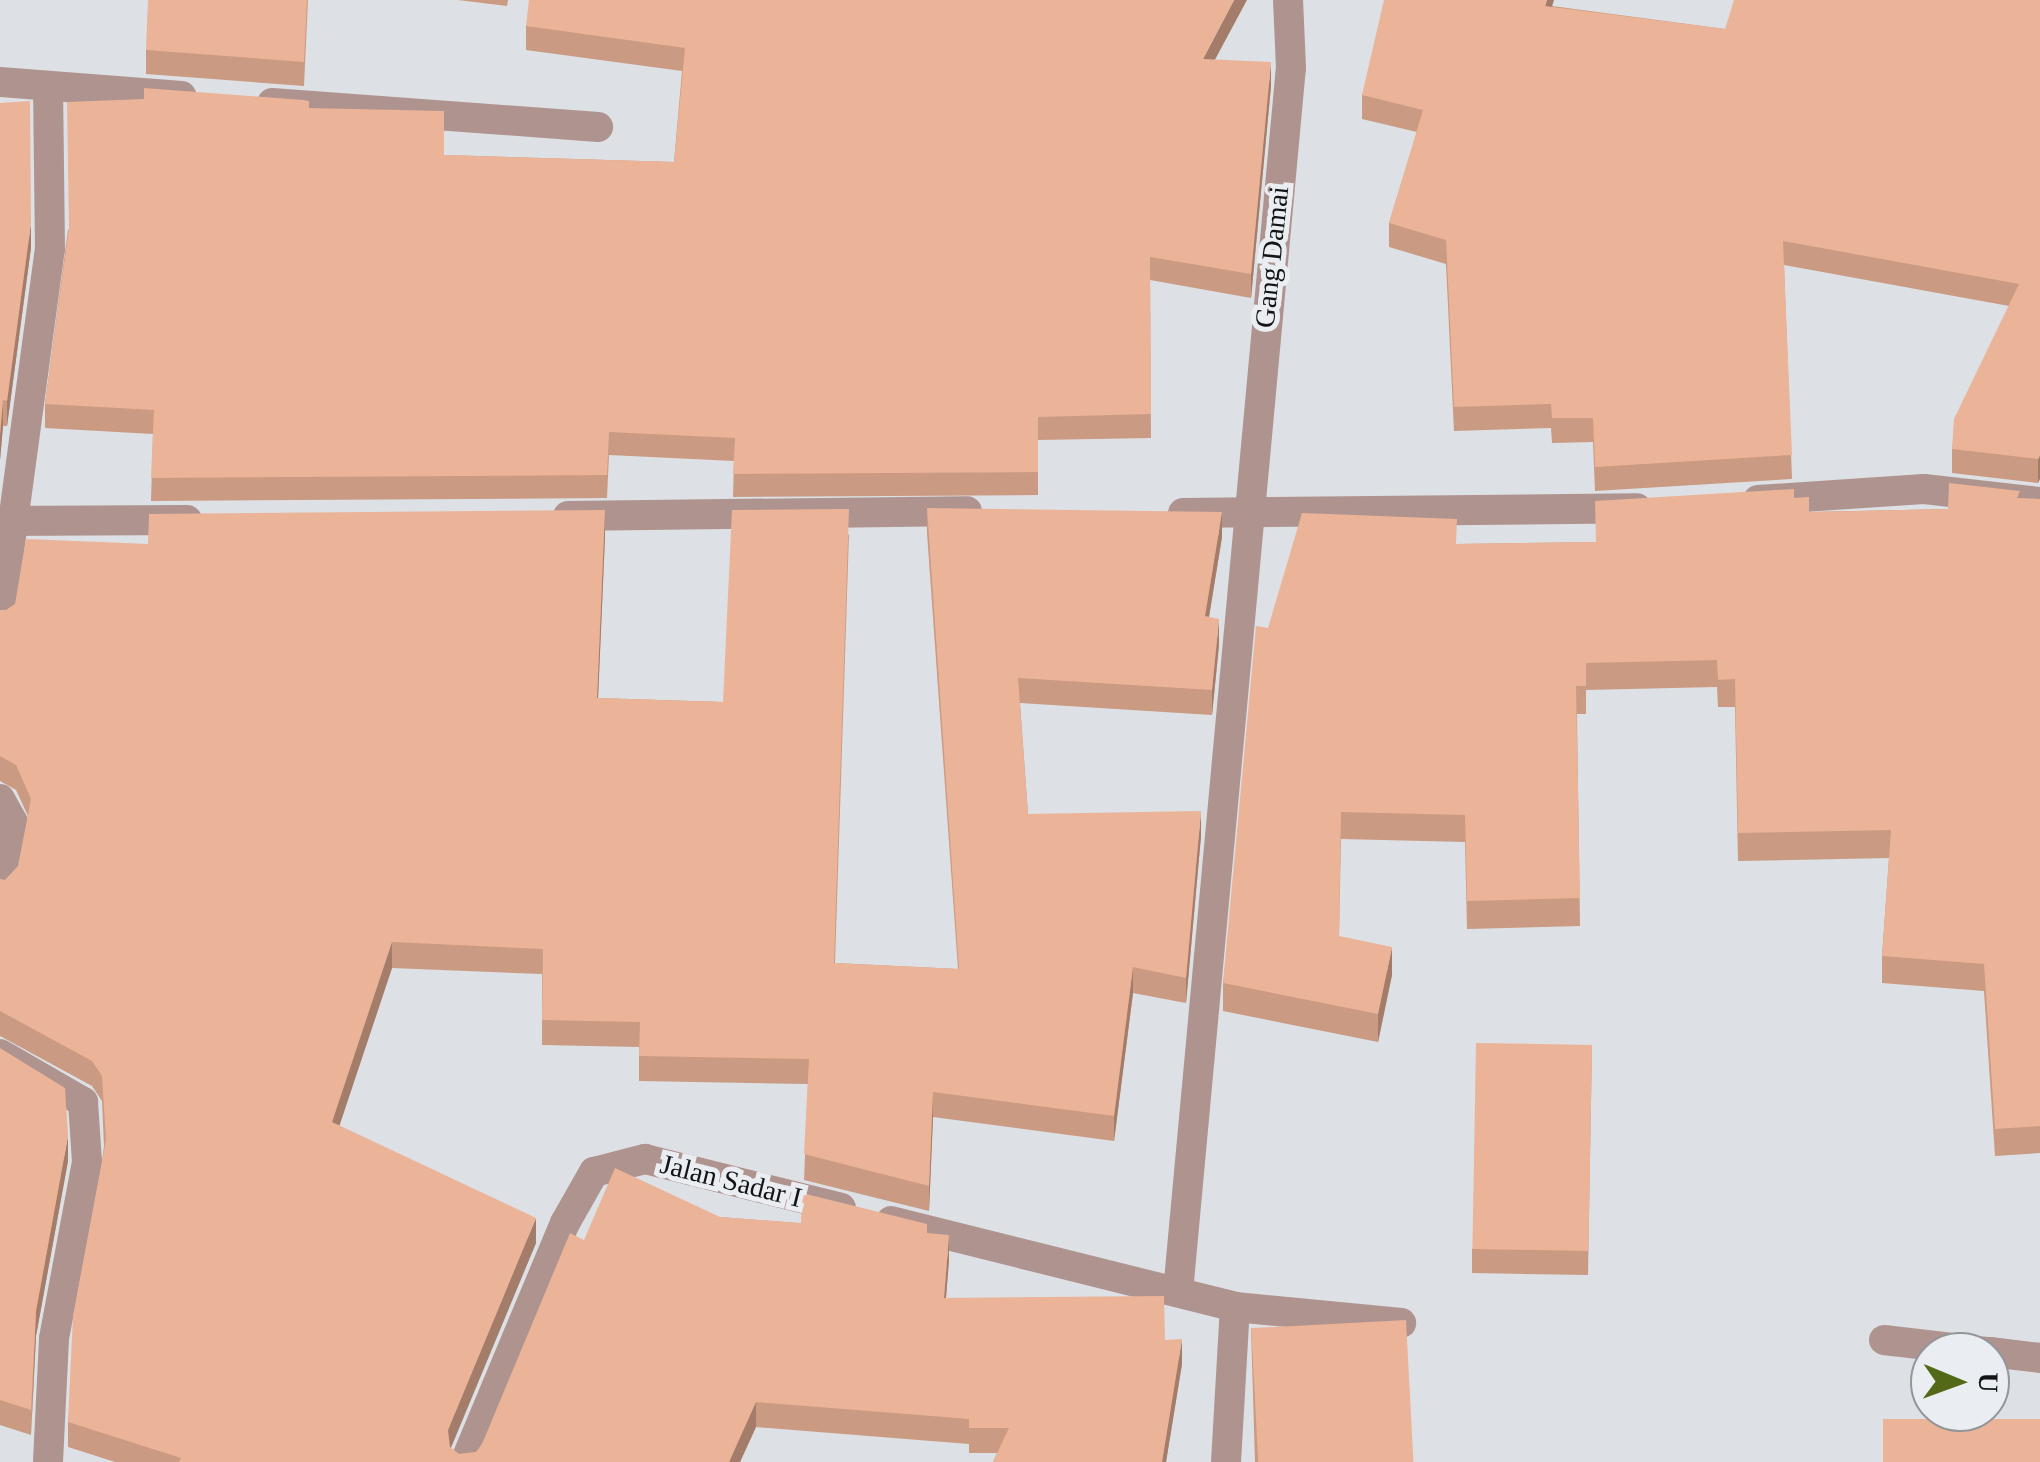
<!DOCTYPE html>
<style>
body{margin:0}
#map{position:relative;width:2040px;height:1462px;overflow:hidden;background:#dde0e4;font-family:Georgia,serif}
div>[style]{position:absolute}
.street>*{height:30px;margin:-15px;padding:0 15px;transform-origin:15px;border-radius:15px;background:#af938e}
.wall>*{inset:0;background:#ca9a82}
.shaded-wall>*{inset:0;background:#a47d6a}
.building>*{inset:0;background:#ebb397;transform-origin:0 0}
span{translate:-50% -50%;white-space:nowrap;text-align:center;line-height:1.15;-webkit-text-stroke:10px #eaedf1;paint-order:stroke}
.street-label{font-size:28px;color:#131416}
.north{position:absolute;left:1910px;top:1332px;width:100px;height:100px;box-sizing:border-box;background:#eaedf1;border:2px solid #949699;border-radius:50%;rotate:91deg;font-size:28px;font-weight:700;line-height:40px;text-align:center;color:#131416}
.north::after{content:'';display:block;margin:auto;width:35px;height:45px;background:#546917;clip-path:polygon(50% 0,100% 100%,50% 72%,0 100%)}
</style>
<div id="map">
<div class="street">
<i style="left:0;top:82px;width:182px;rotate:4.4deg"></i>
<i style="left:272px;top:103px;width:327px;rotate:4.2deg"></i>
<i style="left:1758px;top:500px;width:166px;rotate:-3.8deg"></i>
<i style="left:1924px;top:489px;width:117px;rotate:6.4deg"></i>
<i style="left:1183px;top:513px;width:454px;rotate:-0.6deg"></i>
<i style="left:568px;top:516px;width:399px;rotate:-0.7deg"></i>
<i style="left:0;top:521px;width:187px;rotate:-0.3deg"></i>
<i style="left:0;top:618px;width:372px;rotate:-82.3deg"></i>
<i style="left:50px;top:249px;width:163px;rotate:-90.7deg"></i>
<i style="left:0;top:799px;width:26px;rotate:61deg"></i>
<i style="left:13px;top:822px;width:66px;rotate:101.3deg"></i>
<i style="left:0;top:1054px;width:96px;rotate:30deg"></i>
<i style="left:83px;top:1102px;width:60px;rotate:86.2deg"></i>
<i style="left:87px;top:1162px;width:180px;rotate:100.6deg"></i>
<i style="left:54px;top:1339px;width:123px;rotate:92.8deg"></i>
<i style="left:891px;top:1221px;width:355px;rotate:14deg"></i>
<i style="left:1235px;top:1307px;width:167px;rotate:5.5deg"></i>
<i style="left:1178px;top:1292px;width:1229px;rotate:-84.73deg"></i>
<i style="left:1291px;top:68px;width:68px;rotate:-92.5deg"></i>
<i style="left:1884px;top:1340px;width:105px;rotate:6.6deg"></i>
<i style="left:1990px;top:1352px;width:50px;rotate:6.8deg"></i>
<i style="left:465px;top:1462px;width:259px;rotate:-67.3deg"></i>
<i style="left:565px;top:1223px;width:59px;rotate:-60.4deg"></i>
<i style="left:594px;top:1172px;width:53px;rotate:-14.3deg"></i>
<i style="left:645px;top:1159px;width:202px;rotate:14deg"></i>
<i style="left:1226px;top:1462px;width:155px;rotate:-86.7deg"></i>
</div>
<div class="wall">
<i style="clip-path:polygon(308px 0,304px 86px,146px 74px,146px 50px)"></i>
<i style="clip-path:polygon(458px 0,508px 0,507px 6px)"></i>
<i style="clip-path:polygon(2040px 0,2038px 483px,1952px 473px,1952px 449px,2009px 306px,1784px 265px,1792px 479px,1595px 491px,1593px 442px,1552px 443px,1551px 428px,1454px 431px,1446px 264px,1389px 247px,1389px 223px,1417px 132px,1362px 119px,1362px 95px,1552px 6px,1725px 29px)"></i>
<i style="clip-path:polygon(526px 26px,1215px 60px,1271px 86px,1251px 298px,1150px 280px,1151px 438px,1038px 440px,1038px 495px,733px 497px,734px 461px,609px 455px,607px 498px,151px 501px,153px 434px,45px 428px,45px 404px,68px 230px,309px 108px,444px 155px,674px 162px,682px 71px,526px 50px)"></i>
<i style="clip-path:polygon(0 103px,31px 248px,7px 426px,3px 426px,0 460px)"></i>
<i style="clip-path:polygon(1794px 498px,1809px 512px,1948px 509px,2020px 498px,2040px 499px,2040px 1153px,1995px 1156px,1984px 991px,1882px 983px,1882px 956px,1889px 858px,1738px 861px,1735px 707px,1718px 707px,1717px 687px,1586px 690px,1586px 714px,1577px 714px,1580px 926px,1467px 929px,1465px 842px,1341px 839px,1339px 936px,1392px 975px,1378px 1042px,1223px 1011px,1223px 983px,1268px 628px,1457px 544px,1596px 542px)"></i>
<i style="clip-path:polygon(927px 508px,1222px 537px,1209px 617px,1219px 645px,1212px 715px,1020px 703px,1028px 814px,1201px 836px,1186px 1003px,1133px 993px,1114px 1141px,933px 1117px,929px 1211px,804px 1180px,808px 1084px,639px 1081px,639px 1047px,542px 1045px,542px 974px,392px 968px,339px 1126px,536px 1243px,450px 1448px,459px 1454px,476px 1452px,482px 1444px,584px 1240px,720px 1217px,927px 1233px,949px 1260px,946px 1298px,1165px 1340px,1182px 1364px,1166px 1462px,993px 1462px,997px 1453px,969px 1453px,969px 1444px,756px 1427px,740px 1462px,115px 1462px,68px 1447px,68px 1422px,104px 1146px,102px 1101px,92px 1086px,0 1036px,0 879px,5px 880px,18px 866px,28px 816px,16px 790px,0 781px,0 610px,6px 610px,148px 544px,605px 536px,598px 698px,723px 702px,849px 534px,835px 963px,958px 969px,927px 533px)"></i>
<i style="clip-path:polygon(1592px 1045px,1588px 1275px,1472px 1273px,1472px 1249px)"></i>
<i style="clip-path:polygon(0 1048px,68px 1161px,36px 1336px,31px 1435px,0 1425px)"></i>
<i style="clip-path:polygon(1251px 1328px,1413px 1462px,1255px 1462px)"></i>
</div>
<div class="shaded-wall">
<i style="clip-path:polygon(1234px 0,1247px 0,1203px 82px,1203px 59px)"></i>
<i style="clip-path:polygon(1547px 0,1554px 0,1545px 30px,1545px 6px)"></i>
<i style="clip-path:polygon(1271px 62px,1271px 86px,1251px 298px,1251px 274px)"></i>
<i style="clip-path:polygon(31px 223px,31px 248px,7px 426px,7px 401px)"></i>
<i style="clip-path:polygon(3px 400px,3px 426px,0 460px,0 435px)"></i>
<i style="clip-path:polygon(2040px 455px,2040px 479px,2038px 483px,2038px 459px)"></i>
<i style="clip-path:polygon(605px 510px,605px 536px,597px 723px,597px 698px)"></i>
<i style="clip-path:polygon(1222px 512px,1222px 537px,1205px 641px,1205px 616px)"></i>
<i style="clip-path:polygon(1219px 619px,1219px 645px,1212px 715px,1212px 690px)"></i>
<i style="clip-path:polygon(1201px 811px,1201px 836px,1186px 1003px,1186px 978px)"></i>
<i style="clip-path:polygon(392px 942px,392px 968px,332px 1148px,332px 1122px)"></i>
<i style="clip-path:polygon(1392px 947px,1392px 975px,1378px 1042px,1378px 1014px)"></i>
<i style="clip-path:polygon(1133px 967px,1133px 993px,1114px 1141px,1114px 1116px)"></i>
<i style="clip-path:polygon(933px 1092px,933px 1117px,929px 1211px,929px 1186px)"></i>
<i style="clip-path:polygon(68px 1136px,68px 1161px,36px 1336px,31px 1435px,36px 1311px)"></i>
<i style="clip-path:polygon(536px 1218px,536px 1243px,448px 1455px,448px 1430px)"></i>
<i style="clip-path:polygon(949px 1235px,949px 1260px,944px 1323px,944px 1298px)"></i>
<i style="clip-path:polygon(1182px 1339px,1182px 1364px,1166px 1462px,1162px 1462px)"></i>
<i style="clip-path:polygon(756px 1402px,756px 1427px,740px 1462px,729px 1462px)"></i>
</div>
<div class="building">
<i style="clip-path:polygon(148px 0,307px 0,304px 62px,146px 50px)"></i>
<i style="clip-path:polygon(529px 0,1234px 0,1203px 59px,1271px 62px,1251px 274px,1150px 257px,1151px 414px,1038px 417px,1038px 472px,733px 474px,735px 438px,609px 432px,607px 475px,151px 478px,154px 410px,45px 404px,69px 228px,67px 102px,144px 99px,144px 88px,303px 100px,309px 101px,309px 108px,444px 111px,444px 155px,674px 162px,685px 48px,526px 26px)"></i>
<i style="clip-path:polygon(1384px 0,1547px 0,1545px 6px,1725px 29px,1734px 0,2040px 0,2040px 455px,2038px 459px,1952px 449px,1954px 419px,2019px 284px,1783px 241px,1792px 455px,1595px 467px,1593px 418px,1552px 418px,1551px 404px,1454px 407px,1446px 240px,1389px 223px,1423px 110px,1362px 95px)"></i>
<i style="clip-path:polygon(30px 101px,31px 223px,7px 401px,3px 400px,0 435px,0 103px)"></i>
<i style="clip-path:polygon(1949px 483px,2020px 491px,2017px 498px,2040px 499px,2040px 1126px,1995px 1129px,1984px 964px,1882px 956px,1891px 830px,1738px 833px,1735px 679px,1718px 680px,1717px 660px,1586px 663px,1586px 686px,1576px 686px,1580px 898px,1467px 901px,1465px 815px,1341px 812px,1339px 936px,1392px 947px,1378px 1014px,1223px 983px,1256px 626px,1268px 628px,1302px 513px,1457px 519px,1456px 544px,1596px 542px,1595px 501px,1794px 489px,1794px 498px,1809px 497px,1809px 512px,1948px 509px)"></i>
<i style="clip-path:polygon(927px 508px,1222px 512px,1205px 616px,1219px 619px,1212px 690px,1018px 678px,1028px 814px,1201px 811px,1186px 978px,1133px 967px,1114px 1116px,933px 1092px,929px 1186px,804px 1154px,809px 1059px,639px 1056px,640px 1022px,542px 1020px,543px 949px,392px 942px,332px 1122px,536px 1218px,448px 1430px,450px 1447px,459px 1454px,476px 1452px,482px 1444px,570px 1233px,584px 1240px,615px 1168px,720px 1217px,801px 1223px,802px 1193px,927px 1224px,927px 1233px,949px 1235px,944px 1298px,1164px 1296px,1165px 1340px,1182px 1339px,1162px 1462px,993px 1462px,1009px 1428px,969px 1428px,969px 1419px,756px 1402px,729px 1462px,179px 1462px,181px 1458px,68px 1422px,73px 1316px,106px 1140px,102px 1076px,92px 1061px,0 1011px,0 879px,5px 880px,18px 866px,31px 799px,16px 765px,0 756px,0 610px,6px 610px,15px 604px,26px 539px,148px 544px,149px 514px,605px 510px,597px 698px,723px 702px,732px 510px,849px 509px,834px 963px,959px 969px)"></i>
<i style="left:1476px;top:1043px;width:116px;height:206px;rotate:1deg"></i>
<i style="clip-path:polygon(0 1048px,65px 1088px,68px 1136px,36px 1311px,31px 1410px,0 1400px)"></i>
<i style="left:1406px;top:1320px;width:142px;height:155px;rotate:87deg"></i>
<i style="left:1883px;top:1419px;width:157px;height:43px"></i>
</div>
<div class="street-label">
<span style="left:1272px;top:257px;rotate:-84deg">Gang Damai</span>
<span style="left:731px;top:1181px;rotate:14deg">Jalan Sadar I</span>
</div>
<div class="north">U</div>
</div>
